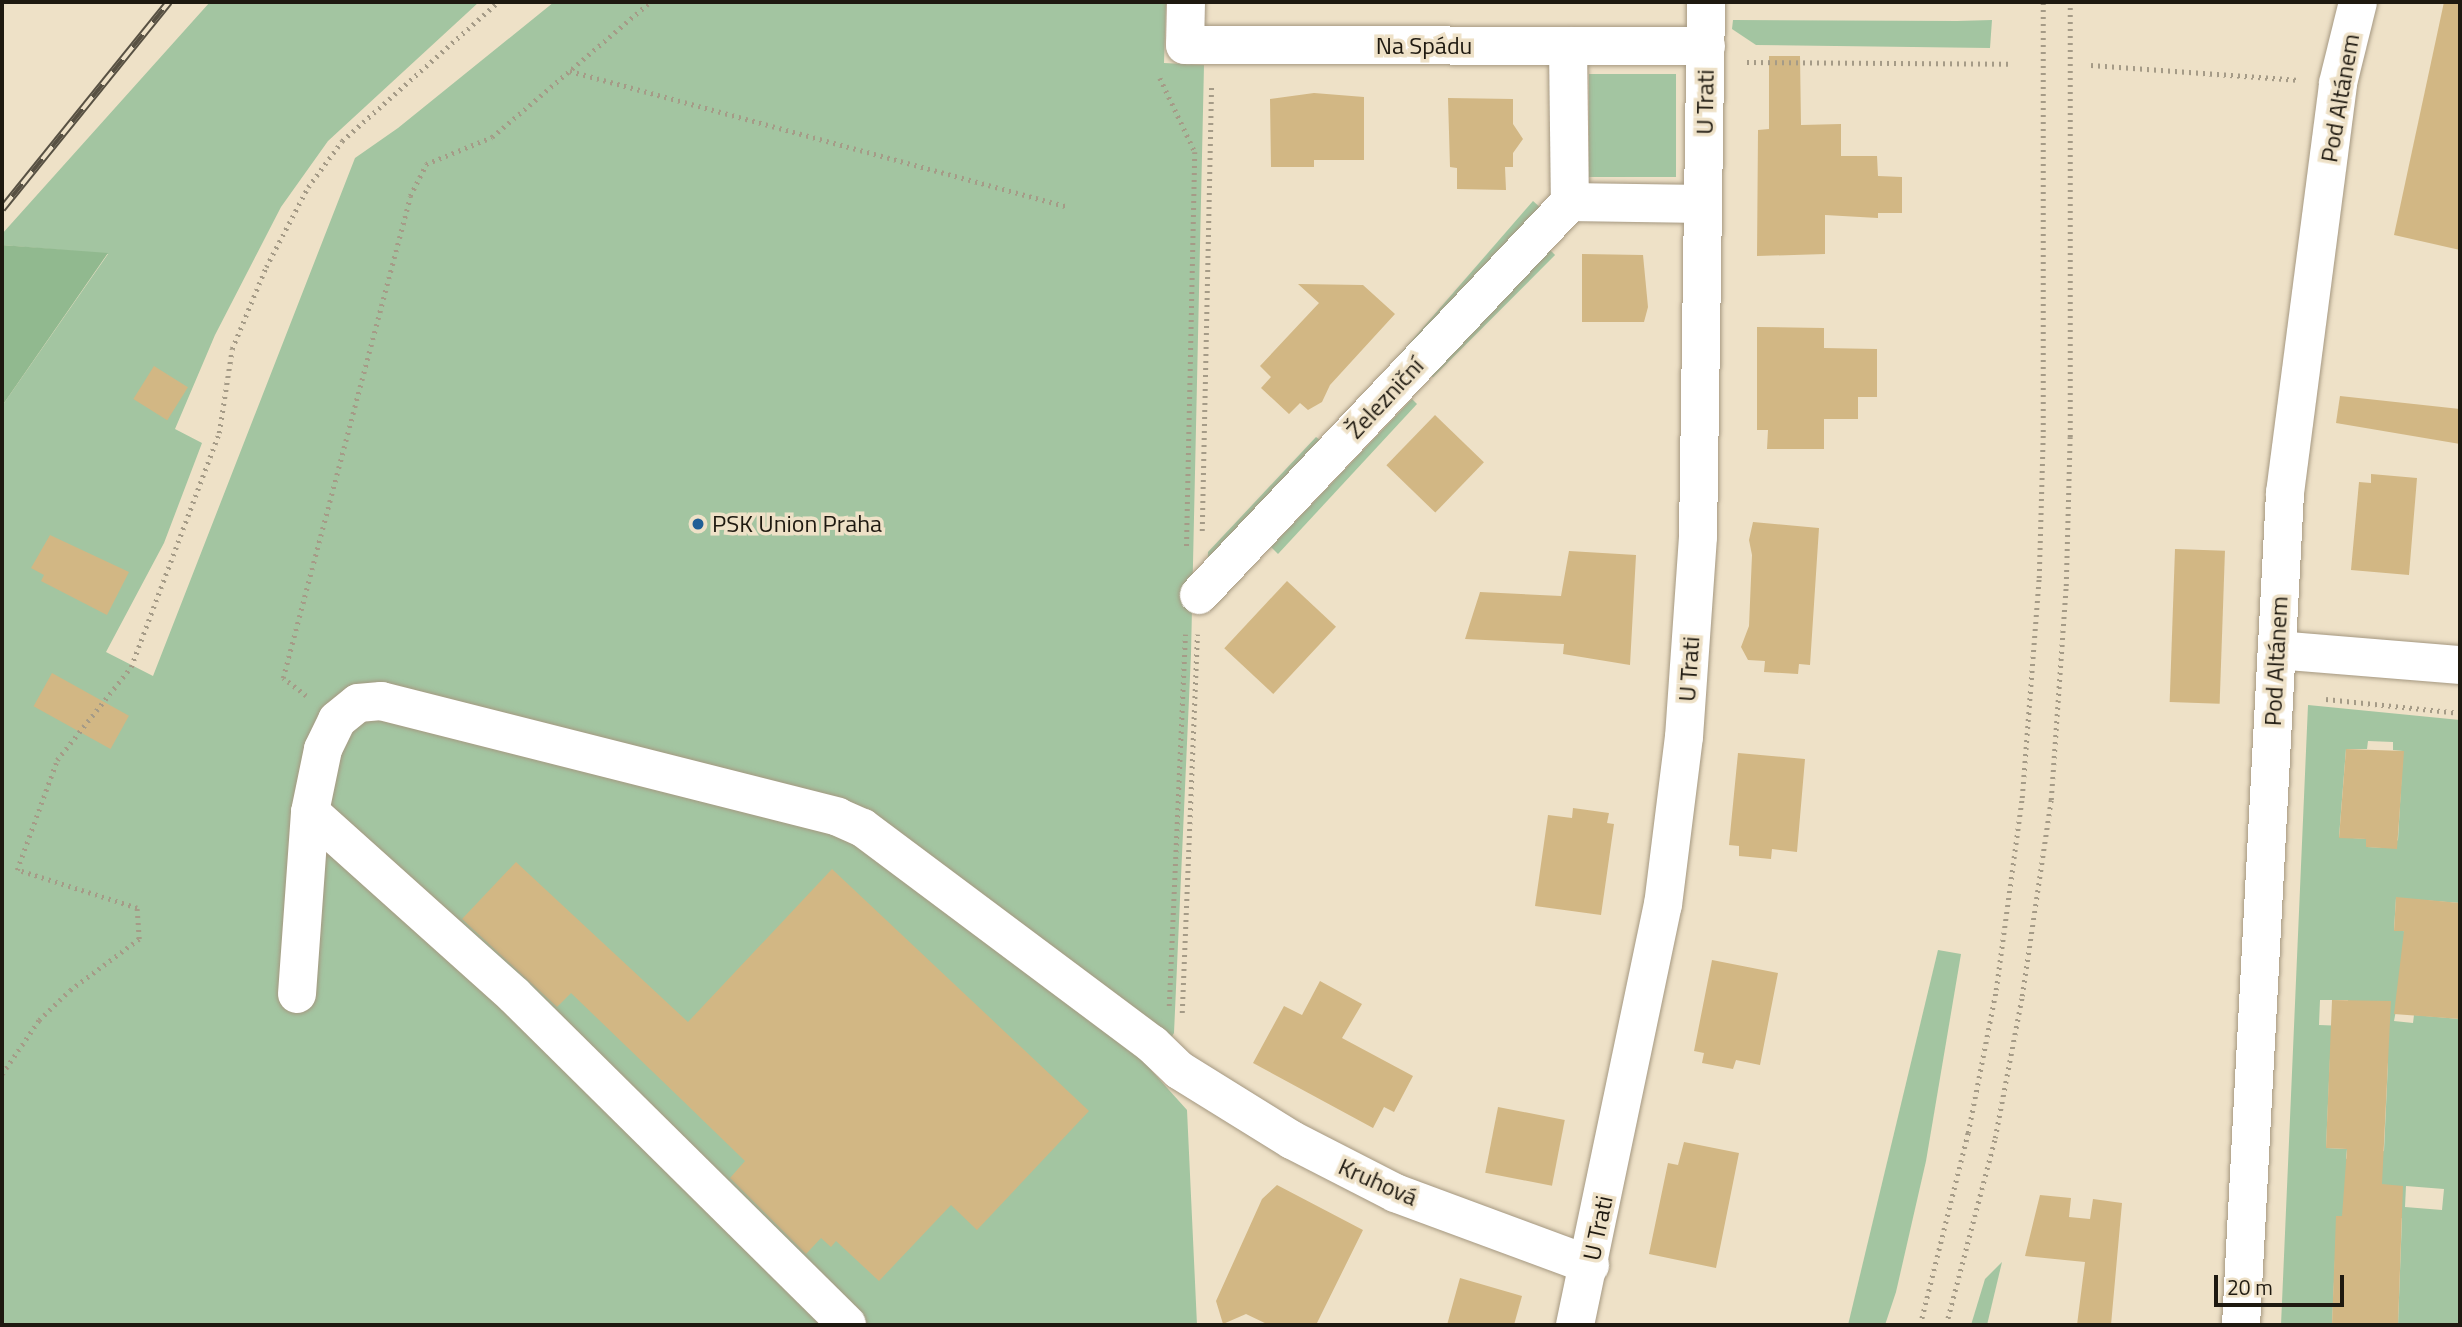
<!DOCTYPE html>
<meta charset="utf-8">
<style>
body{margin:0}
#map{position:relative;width:2462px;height:1327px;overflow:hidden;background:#eee1c7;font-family:"Titillium Web",sans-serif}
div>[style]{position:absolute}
.green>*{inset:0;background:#a3c5a1;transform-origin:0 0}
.forest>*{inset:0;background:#91b98f}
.building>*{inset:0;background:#d2b784;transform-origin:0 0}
.path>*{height:4.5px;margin-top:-2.25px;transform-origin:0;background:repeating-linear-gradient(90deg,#a59b87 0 2px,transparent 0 7px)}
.roads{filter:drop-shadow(0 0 2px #a59881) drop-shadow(0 0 2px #a59881)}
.minor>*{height:38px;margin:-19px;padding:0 19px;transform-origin:19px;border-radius:19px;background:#fff}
.rail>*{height:8px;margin-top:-4px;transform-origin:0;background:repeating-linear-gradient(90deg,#eee1c7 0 16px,#585143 0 32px);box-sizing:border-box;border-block:2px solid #585143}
.dots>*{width:19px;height:19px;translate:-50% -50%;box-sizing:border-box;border:4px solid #eee1c7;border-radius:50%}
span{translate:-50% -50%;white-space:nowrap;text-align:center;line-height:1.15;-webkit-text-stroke:7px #eee1c7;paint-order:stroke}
.street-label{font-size:24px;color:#1e1910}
.poi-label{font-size:24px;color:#1e1910}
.left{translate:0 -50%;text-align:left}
.frame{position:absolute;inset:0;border:4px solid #1e1910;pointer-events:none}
.scale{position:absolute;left:2214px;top:1275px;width:130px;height:32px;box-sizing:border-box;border:4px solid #1e1910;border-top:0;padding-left:9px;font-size:21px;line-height:24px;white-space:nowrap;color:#1e1910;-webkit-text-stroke:5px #eee1c7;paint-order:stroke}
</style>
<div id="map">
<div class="green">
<i style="clip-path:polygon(210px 2px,479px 2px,328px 141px,281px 207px,215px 335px,175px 429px,202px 443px,164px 543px,106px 652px,153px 676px,355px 158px,398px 128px,554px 2px,1166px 2px,1164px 63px,1204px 65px,1191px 654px,1174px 1033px,1151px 1070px,1187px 1110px,1197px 1325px,2px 1325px,2px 406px,108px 254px,2px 245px,2px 234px)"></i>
<i style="clip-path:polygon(1733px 20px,1957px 21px,1992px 20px,1990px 48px,1756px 45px,1732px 29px)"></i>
<i style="left:1589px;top:74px;width:87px;height:103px"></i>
<i style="left:1533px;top:201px;width:9px;height:307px;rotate:41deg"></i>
<i style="left:1548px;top:248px;width:10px;height:173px;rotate:45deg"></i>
<i style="clip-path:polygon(1412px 399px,1417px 404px,1278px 554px,1271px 547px)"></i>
<i style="clip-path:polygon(1316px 437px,1324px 443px,1207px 578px,1208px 552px)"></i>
<i style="clip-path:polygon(evenodd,2308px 705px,2460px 720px,2460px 903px,2396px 898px,2394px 930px,2411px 932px,2394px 1021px,2413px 1023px,2414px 1015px,2460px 1019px,2460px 1325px,2398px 1325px,2402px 1218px,2337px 1216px,2332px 1325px,2281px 1325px,2308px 705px,2368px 741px,2393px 742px,2393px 750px,2403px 751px,2398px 840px,2387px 848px,2367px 847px,2366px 839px,2339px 837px,2346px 749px,2367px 749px,2368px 741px,2308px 705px,2320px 1000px,2348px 1000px,2345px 1026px,2319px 1025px,2320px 1000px,2308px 705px,2330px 1058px,2388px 1062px,2384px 1151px,2346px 1159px,2347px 1149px,2326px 1148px,2330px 1058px,2308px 705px,2406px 1186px,2444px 1189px,2442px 1210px,2405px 1207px,2406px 1186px)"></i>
<i style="clip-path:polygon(1938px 950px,1961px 954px,1926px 1161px,1896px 1292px,1885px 1325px,1848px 1325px)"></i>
<i style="clip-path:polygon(2002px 1262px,1987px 1325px,1971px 1325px,1985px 1279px)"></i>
</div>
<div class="forest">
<i style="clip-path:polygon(2px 245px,108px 253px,2px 406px)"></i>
</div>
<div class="building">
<i style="clip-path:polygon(2444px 2px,2460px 2px,2460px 250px,2394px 235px)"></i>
<i style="clip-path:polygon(1769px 56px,1800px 56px,1801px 125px,1841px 124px,1841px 156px,1877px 156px,1878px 176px,1902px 177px,1902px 213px,1878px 213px,1878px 218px,1825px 215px,1825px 254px,1757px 256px,1758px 130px,1769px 129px)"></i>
<i style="clip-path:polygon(1314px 93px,1364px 97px,1364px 160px,1314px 160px,1314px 167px,1271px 167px,1270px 99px)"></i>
<i style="clip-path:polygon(1448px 98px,1513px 99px,1513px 124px,1523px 139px,1513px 153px,1513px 167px,1505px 167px,1506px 190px,1457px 189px,1457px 168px,1450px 167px)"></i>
<i style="clip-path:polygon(1582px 254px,1643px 255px,1648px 307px,1644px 322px,1582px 322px)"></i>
<i style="clip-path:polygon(1298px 284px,1363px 285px,1395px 314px,1330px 385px,1322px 402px,1308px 410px,1300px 403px,1289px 414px,1261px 388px,1271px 377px,1260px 366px,1319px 303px)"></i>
<i style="clip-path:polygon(1757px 327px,1824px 328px,1824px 348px,1877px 349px,1877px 397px,1858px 397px,1858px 419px,1824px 419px,1824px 449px,1767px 449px,1768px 430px,1757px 430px)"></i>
<i style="left:154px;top:366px;width:40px;height:39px;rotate:32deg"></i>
<i style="clip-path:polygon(2340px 396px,2460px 409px,2460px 444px,2336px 423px)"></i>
<i style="left:1435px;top:415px;width:68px;height:70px;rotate:44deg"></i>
<i style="clip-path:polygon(2371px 474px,2417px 478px,2409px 575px,2351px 570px,2359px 482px,2371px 483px)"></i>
<i style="clip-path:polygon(1753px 522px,1819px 528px,1810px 665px,1799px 664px,1798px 674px,1764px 672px,1765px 661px,1748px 660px,1741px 647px,1749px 626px,1752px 555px,1749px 540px)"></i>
<i style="clip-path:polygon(50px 535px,129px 572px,107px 615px,41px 581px,44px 575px,31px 568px)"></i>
<i style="left:2175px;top:549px;width:50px;height:153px;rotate:2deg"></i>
<i style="clip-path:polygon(1569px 551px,1636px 555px,1630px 665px,1563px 654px,1564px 644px,1465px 639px,1480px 592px,1561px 596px)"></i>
<i style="left:1287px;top:581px;width:67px;height:92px;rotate:43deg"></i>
<i style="left:52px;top:673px;width:88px;height:38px;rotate:29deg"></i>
<i style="clip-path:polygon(2346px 749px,2404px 751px,2397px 849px,2366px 847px,2366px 839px,2339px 838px)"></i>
<i style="clip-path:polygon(1738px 753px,1805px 759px,1797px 852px,1772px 849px,1771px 859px,1739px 856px,1739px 846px,1729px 845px)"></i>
<i style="clip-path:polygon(1573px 808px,1609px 813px,1607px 823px,1614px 824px,1601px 915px,1535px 906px,1548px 815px,1572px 818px)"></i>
<i style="clip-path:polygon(516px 862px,688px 1022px,832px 869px,1089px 1111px,977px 1230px,951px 1205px,879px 1281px,836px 1241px,831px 1247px,821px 1238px,806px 1254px,730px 1178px,745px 1161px,681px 1099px,571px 993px,557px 1007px,462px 919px)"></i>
<i style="clip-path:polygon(2396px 897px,2460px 903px,2460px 1019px,2394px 1014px,2404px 931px,2394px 931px)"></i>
<i style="clip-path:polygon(1712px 960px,1778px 973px,1760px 1065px,1736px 1060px,1733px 1069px,1702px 1063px,1704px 1053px,1694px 1051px)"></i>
<i style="clip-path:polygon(1320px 981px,1362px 1004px,1342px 1038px,1413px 1076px,1394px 1112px,1384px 1107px,1373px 1128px,1253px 1063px,1284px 1006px,1302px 1015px)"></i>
<i style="clip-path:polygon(2332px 1000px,2391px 1001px,2382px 1184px,2403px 1186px,2398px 1325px,2332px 1325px,2336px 1216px,2342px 1216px,2347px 1149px,2326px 1148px)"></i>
<i style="left:1498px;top:1107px;width:68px;height:67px;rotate:11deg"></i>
<i style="clip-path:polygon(1684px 1142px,1739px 1153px,1716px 1268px,1649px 1254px,1668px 1163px,1678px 1165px)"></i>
<i style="clip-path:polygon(1277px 1185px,1363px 1230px,1316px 1325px,1269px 1325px,1246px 1314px,1223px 1324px,1216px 1301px,1262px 1199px)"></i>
<i style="clip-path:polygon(2040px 1195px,2071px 1198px,2069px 1217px,2090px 1219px,2093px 1199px,2122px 1203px,2111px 1325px,2077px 1325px,2085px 1262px,2025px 1256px)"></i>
<i style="clip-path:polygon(1460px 1278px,1522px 1296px,1514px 1325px,1447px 1325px)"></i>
</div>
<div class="path">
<i style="left:1747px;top:62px;width:263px;rotate:0.4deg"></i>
<i style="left:2091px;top:65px;width:209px;rotate:4.1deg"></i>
<i style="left:570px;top:71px;width:517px;rotate:15.25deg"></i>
<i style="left:1160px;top:78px;width:82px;rotate:64.7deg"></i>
<i style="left:1195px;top:152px;width:396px;rotate:91.2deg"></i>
<i style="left:1202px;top:531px;width:447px;rotate:-88.8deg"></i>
<i style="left:306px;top:696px;width:29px;rotate:-142deg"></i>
<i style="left:283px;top:678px;width:498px;rotate:-75.2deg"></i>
<i style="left:410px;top:196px;width:36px;rotate:-63deg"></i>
<i style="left:426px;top:164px;width:71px;rotate:-22.2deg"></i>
<i style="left:492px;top:137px;width:208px;rotate:-40.5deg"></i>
<i style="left:2326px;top:699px;width:135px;rotate:6deg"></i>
<i style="left:1169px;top:1006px;width:372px;rotate:-87.5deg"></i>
<i style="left:1182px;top:1013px;width:379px;rotate:-87.7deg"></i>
<i style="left:2px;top:1074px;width:65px;rotate:-55.6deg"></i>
<i style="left:39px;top:1020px;width:43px;rotate:-44.1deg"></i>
<i style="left:70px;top:990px;width:86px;rotate:-36.5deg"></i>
<i style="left:139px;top:939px;width:31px;rotate:-94deg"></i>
<i style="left:137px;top:908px;width:126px;rotate:-162.4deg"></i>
<i style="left:17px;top:870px;width:117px;rotate:-70deg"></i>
<i style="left:57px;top:760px;width:119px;rotate:-51.5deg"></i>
<i style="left:131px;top:667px;width:250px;rotate:-69.4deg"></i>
<i style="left:219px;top:433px;width:85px;rotate:-81.2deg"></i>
<i style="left:232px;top:349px;width:89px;rotate:-67.5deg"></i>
<i style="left:266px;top:267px;width:90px;rotate:-62.3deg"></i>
<i style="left:308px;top:187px;width:57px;rotate:-53.5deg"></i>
<i style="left:342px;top:141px;width:209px;rotate:-41.7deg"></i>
<i style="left:1920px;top:1325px;width:198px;rotate:-76deg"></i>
<i style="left:1968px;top:1133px;width:146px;rotate:-78.9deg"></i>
<i style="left:1996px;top:990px;width:194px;rotate:-82.3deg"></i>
<i style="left:2022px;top:798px;width:221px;rotate:-85.6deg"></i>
<i style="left:2039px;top:578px;width:146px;rotate:-88.4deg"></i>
<i style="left:2043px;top:432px;width:430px;rotate:-90deg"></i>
<i style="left:1946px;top:1325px;width:193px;rotate:-75.3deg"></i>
<i style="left:1995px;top:1138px;width:145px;rotate:-79.2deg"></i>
<i style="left:2022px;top:996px;width:198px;rotate:-81.6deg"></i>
<i style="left:2051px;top:800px;width:215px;rotate:-86deg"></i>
<i style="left:2066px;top:586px;width:149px;rotate:-88.5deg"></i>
<i style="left:2070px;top:437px;width:435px;rotate:-90deg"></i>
</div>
<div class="roads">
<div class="minor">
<i style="left:1186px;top:2px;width:43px;rotate:91.3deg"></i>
<i style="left:1185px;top:45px;width:521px;rotate:0.11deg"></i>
<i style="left:1568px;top:46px;width:156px;rotate:89.3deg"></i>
<i style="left:1570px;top:202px;width:132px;rotate:0.9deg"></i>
<i style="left:1199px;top:595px;width:540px;rotate:-46.65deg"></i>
<i style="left:2277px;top:650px;width:184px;rotate:4.7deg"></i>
<i style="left:310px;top:812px;width:275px;rotate:41.9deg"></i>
<i style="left:515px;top:996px;width:467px;rotate:44.7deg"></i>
<i style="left:297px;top:994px;width:182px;rotate:-85.9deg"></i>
<i style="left:310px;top:812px;width:64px;rotate:-78.3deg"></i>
<i style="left:323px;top:749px;width:32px;rotate:-64deg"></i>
<i style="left:337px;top:720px;width:27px;rotate:-39deg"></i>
<i style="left:358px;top:703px;width:23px;rotate:-5deg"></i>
<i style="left:381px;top:701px;width:471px;rotate:14.2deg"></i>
<i style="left:838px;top:817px;width:27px;rotate:24deg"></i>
<i style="left:863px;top:828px;width:361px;rotate:36.8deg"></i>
<i style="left:1152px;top:1044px;width:37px;rotate:44deg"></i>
<i style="left:1179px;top:1070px;width:133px;rotate:31.8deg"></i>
<i style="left:1292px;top:1140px;width:116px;rotate:27.2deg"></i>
<i style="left:1395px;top:1193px;width:208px;rotate:20.3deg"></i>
<i style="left:1575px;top:1325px;width:429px;rotate:-78.2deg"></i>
<i style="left:1663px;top:905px;width:169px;rotate:-82.9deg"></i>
<i style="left:1684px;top:737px;width:200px;rotate:-86deg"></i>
<i style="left:1698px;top:537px;width:535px;rotate:-89.14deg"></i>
<i style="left:2241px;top:1325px;width:833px;rotate:-86.97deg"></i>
<i style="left:2285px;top:493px;width:413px;rotate:-82.6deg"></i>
<i style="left:2338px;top:83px;width:83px;rotate:-76.1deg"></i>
</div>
</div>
<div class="rail">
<i style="left:2px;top:209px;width:266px;rotate:-51.1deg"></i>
</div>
<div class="dots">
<i style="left:698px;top:524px;background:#215f96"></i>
</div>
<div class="street-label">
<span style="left:1424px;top:46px">Na Spádu</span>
<span style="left:2340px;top:98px;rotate:-80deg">Pod Altánem</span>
<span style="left:1705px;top:102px;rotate:-89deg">U Trati</span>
<span style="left:1385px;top:398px;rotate:-47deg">Železniční</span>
<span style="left:2276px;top:661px;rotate:-87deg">Pod Altánem</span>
<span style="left:1689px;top:669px;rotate:-86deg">U Trati</span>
<span style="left:1378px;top:1182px;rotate:24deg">Kruhová</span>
<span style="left:1598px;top:1228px;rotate:-78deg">U Trati</span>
</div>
<div class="poi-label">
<span class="left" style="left:712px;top:524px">PSK Union Praha</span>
</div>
<div class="frame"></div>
<div class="scale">20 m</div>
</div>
